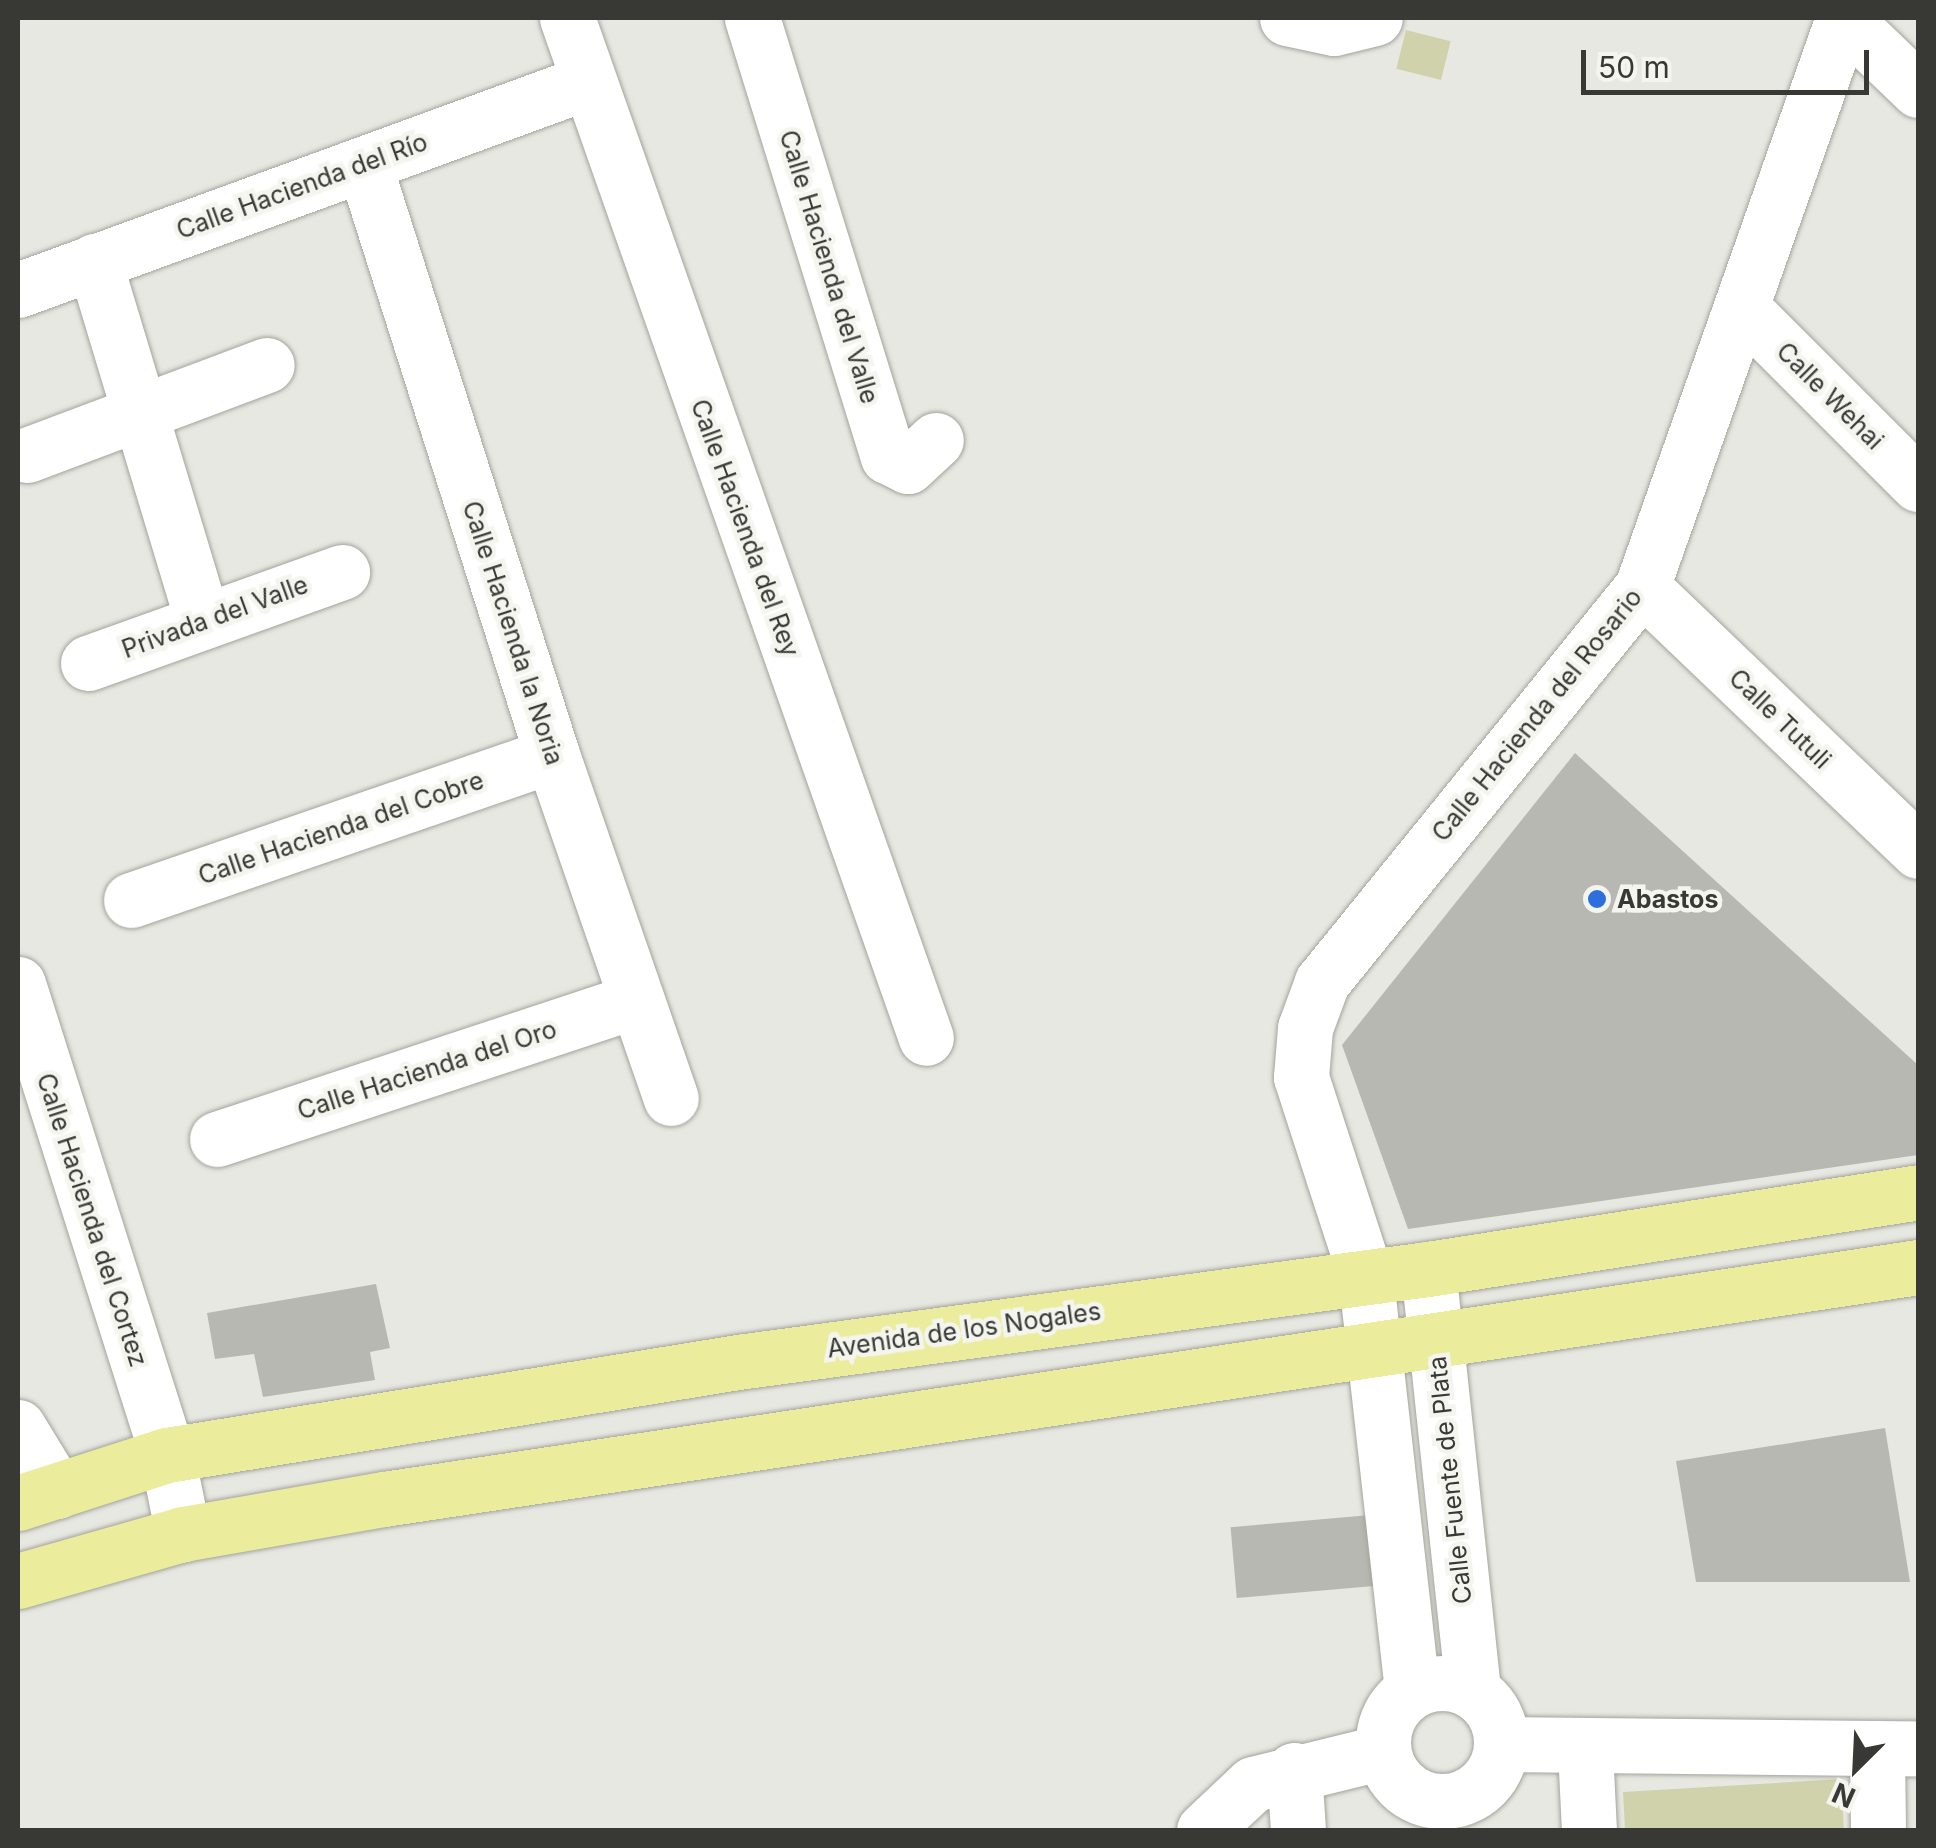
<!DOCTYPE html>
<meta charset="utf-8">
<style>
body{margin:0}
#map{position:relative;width:1936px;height:1848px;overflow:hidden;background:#e7e8e1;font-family:Inter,sans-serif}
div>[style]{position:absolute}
.green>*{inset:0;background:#d0d2ac;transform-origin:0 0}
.building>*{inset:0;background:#b8b8b2;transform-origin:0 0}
.roads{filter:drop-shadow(0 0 2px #a3a49d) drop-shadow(0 0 2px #a3a49d)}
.minor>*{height:55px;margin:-27.5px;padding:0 27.5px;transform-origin:27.5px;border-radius:27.5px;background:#fff}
.minor>.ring{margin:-27.5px;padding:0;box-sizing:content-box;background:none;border:55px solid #fff;border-radius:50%}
.major>*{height:55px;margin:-27.5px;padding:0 27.5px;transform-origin:27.5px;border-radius:27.5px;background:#ebec9c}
.dots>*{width:28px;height:28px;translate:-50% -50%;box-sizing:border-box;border:5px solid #f4f5ee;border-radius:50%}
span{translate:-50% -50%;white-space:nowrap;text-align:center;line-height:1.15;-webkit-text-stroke:9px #f4f5ee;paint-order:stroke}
.street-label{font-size:25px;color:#383835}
.poi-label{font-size:25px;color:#383835;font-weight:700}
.left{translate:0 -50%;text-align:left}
.frame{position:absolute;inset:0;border:20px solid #383835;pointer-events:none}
.north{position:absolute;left:1806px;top:1718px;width:100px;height:100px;-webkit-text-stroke:8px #f4f5ee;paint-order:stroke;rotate:204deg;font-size:28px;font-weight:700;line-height:40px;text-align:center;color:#383835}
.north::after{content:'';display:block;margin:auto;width:35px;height:45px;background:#383835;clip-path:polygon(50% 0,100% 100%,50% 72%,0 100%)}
.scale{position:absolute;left:1581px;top:50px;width:288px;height:45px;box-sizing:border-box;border:5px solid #383835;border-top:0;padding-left:12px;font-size:30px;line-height:35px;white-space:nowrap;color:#383835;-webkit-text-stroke:8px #f4f5ee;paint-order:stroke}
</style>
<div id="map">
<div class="green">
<i style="left:1406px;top:30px;width:46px;height:40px;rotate:14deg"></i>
<i style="clip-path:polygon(1841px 1779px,1844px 1830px,1625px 1830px,1623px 1792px)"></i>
</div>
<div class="building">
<i style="clip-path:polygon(1575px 753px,1918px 1065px,1918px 1155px,1408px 1229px,1342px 1045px)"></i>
<i style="clip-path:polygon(376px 1284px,390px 1348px,370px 1352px,375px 1380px,263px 1397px,254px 1354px,215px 1359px,207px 1313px)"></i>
<i style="clip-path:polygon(1885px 1428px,1910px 1582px,1696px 1582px,1676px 1461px)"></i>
<i style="left:1382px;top:1514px;width:71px;height:152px;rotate:85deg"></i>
</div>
<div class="roads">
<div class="minor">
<i style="left:567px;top:18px;width:1081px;rotate:70.61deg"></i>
<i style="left:752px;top:18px;width:459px;rotate:72.8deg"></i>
<i style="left:888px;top:456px;width:22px;rotate:27deg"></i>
<i style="left:908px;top:466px;width:38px;rotate:-43deg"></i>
<i style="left:1287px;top:18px;width:48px;rotate:12deg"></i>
<i style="left:1334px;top:28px;width:42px;rotate:-13.7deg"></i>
<i style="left:1843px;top:18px;width:104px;rotate:43.8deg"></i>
<i style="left:364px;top:164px;width:620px;rotate:72.35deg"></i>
<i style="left:552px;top:755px;width:363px;rotate:70.9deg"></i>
<i style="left:94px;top:261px;width:376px;rotate:73.2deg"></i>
<i style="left:18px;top:290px;width:606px;rotate:-20.08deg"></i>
<i style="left:1742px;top:308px;width:249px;rotate:45deg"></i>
<i style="left:27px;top:455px;width:256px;rotate:-20.6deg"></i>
<i style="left:1642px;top:587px;width:382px;rotate:43.7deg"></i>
<i style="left:88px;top:663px;width:270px;rotate:-19.7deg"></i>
<i style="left:131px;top:900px;width:445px;rotate:-19deg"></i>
<i style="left:18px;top:984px;width:494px;rotate:72.4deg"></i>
<i style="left:167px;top:1455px;width:81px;rotate:78.6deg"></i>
<i style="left:217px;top:1139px;width:442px;rotate:-18.3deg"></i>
<i style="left:1428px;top:1269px;width:424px;rotate:83.9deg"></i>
<i style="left:18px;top:1427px;width:75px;rotate:58.6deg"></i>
<i class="ring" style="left:1383px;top:1683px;width:63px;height:63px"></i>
<i style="left:1412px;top:1690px;width:419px;rotate:-96.4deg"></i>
<i style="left:1365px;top:1274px;width:207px;rotate:-108deg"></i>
<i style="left:1301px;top:1077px;width:49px;rotate:-85.3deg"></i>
<i style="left:1305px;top:1028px;width:49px;rotate:-69.7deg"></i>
<i style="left:1322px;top:982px;width:508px;rotate:-50.99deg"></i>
<i style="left:1642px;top:587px;width:603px;rotate:-70.54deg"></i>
<i style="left:1502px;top:1744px;width:416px;rotate:0.6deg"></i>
<i style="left:1877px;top:1748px;width:82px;rotate:89.3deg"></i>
<i style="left:1585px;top:1749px;width:81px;rotate:87.2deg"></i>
<i style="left:1294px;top:1770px;width:60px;rotate:86.2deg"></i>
<i style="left:1204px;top:1830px;width:67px;rotate:-43.2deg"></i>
<i style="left:1253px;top:1784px;width:134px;rotate:-13.8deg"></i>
</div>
<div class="major">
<i style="left:18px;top:1503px;width:157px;rotate:-17.9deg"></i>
<i style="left:167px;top:1455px;width:579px;rotate:-9.25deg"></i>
<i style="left:738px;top:1362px;width:696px;rotate:-7.68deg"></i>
<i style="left:1428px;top:1269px;width:496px;rotate:-8.9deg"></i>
<i style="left:18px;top:1581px;width:172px;rotate:-15.9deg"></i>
<i style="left:183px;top:1534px;width:204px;rotate:-9.9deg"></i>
<i style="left:384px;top:1499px;width:1551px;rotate:-8.6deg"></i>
</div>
</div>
<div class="dots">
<i style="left:1597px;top:899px;background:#2d6fdc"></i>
</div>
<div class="street-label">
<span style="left:302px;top:186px;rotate:-20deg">Calle Hacienda del Río</span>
<span style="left:829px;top:267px;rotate:73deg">Calle Hacienda del Valle</span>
<span style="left:1830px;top:396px;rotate:45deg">Calle Wehai</span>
<span style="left:745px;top:528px;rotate:70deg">Calle Hacienda del Rey</span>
<span style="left:215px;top:617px;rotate:-20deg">Privada del Valle</span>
<span style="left:513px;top:633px;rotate:72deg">Calle Hacienda la Noria</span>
<span style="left:1537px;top:715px;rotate:-51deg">Calle Hacienda del Rosario</span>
<span style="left:1780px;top:719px;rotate:44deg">Calle Tutuli</span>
<span style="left:341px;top:828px;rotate:-19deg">Calle Hacienda del Cobre</span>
<span style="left:427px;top:1070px;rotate:-18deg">Calle Hacienda del Oro</span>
<span style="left:92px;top:1220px;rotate:72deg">Calle Hacienda del Cortez</span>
<span style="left:964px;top:1330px;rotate:-8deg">Avenida de los Nogales</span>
<span style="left:1450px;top:1480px;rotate:-96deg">Calle Fuente de Plata</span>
</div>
<div class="poi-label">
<span class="left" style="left:1617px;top:899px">Abastos</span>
</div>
<div class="frame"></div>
<div class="north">N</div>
<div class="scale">50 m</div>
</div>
